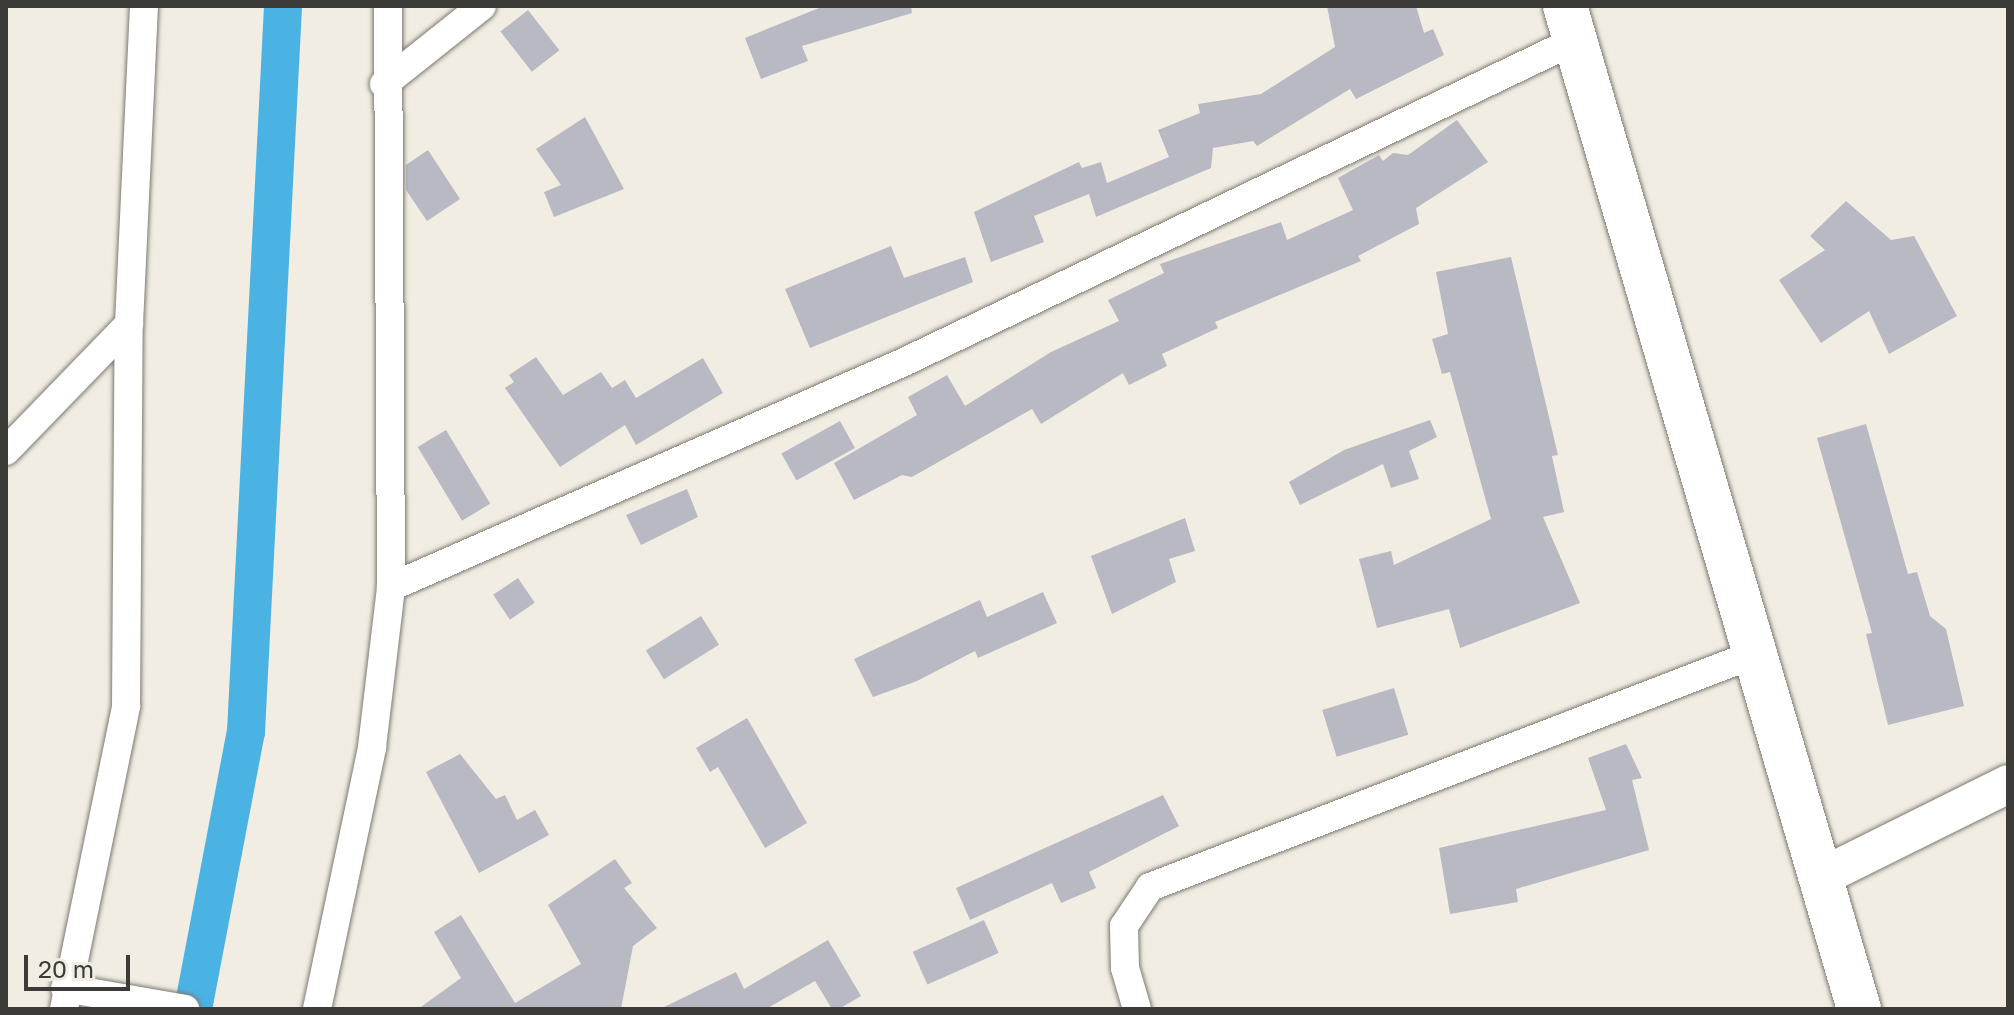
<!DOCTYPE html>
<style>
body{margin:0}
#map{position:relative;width:2014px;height:1015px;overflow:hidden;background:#f1ede3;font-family:"Golos Text",sans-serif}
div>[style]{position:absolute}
.canal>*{height:38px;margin:-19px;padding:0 19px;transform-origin:19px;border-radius:19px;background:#4ab3e3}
.building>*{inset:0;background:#b8b9c3;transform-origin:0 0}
.roads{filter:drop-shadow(0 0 2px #7c7970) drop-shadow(0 0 2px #7c7970)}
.street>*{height:28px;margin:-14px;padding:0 14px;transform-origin:14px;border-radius:14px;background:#fff}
.secondary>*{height:38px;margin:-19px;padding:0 19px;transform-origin:19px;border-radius:19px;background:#fff}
.highway>*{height:44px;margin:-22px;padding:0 22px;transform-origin:22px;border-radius:22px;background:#fff}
span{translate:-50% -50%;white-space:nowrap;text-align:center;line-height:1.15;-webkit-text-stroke:8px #f1ede3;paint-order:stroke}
.frame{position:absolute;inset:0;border:8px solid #3d3b37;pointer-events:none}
.scale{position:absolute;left:24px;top:955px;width:106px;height:36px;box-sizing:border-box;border:4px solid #3d3b37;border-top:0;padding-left:10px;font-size:24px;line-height:28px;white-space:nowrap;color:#3d3b37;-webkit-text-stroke:6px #f1ede3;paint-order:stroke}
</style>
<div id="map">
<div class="canal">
<i style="left:193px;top:1009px;width:282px;rotate:-79.2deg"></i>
<i style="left:246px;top:732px;width:727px;rotate:-87.08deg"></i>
</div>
<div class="building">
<i style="clip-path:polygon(824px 6px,911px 6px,912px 13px,802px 46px,808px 61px,761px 79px,745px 38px)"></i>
<i style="clip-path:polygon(1327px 6px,1416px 6px,1424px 33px,1433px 29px,1444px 55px,1356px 99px,1350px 89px,1257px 146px,1253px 141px,1213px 148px,1211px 168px,1096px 217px,1089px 194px,1034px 216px,1044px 242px,991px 262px,974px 212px,1079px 162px,1082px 168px,1101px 162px,1107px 183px,1169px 157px,1158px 130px,1200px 113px,1198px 104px,1261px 94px,1335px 47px)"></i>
<i style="left:528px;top:10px;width:51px;height:35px;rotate:52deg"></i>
<i style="clip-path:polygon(585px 117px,624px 189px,554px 217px,544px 192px,561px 185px,536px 149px)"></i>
<i style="clip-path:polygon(1457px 120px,1488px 162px,1416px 208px,1419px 224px,1358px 256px,1361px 261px,1215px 322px,1218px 328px,1162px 354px,1167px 366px,1129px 385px,1123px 373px,1041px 424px,1032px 409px,912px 477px,902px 475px,854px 500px,834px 463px,917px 415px,908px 397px,947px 375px,965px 406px,1051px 352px,1119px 321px,1108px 300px,1164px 273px,1160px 264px,1281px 222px,1287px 240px,1353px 210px,1338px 178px,1379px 155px,1383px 161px,1393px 153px,1408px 155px)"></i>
<i style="clip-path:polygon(428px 150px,460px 199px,427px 221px,406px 190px,406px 165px)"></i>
<i style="clip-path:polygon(1846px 201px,1891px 240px,1914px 236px,1957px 316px,1889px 354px,1869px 311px,1821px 343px,1779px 280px,1825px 250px,1810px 236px)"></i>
<i style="clip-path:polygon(891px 246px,904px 278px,965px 257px,973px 282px,810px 348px,785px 289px)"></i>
<i style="clip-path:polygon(1511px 257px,1558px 455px,1552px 456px,1564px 512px,1543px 517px,1580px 603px,1460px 648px,1449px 609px,1377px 628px,1359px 559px,1391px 551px,1394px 565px,1491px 519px,1450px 372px,1442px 374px,1432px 339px,1448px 334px,1436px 272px)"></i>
<i style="clip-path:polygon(536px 357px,563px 395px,601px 372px,612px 388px,625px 380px,636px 398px,703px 358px,723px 393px,636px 445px,625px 425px,560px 467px,505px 388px,514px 382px,509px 375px)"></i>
<i style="clip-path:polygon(1430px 420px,1437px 437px,1409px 451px,1419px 479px,1391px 488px,1383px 464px,1300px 505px,1289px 482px,1344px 450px)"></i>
<i style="left:840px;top:421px;width:31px;height:67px;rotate:61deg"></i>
<i style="clip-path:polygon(1866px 424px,1908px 574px,1917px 572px,1930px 616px,1946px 629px,1964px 706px,1888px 725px,1866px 634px,1872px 633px,1817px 438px)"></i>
<i style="left:446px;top:430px;width:86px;height:33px;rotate:59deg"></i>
<i style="clip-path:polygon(687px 489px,698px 517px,641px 545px,626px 515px)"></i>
<i style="clip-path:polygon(1185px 518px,1195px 551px,1169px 559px,1176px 582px,1112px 614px,1091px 556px)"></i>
<i style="left:518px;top:578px;width:30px;height:30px;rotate:56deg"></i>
<i style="clip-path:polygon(1043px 592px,1057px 623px,978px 658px,975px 651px,917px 681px,873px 697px,854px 659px,980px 600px,987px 617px)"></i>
<i style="left:701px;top:616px;width:34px;height:65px;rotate:58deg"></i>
<i style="left:1394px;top:688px;width:49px;height:75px;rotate:73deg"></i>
<i style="clip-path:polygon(747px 718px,807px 823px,765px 848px,718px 767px,710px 772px,696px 748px)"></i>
<i style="clip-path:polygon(1626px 744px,1642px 778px,1632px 780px,1649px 850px,1516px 889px,1518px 902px,1450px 914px,1439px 848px,1606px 810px,1588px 758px)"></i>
<i style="clip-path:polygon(460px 754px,496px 799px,505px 795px,517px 820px,535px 810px,549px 835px,479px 873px,426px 772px)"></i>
<i style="clip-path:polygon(1163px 795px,1179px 826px,1089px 872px,1096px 888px,1061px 903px,1052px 883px,970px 920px,956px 888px)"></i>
<i style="clip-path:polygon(615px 859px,632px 883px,624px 888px,657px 928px,633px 946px,621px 1009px,418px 1009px,461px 978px,434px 932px,461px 915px,515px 1003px,581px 964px,548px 905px)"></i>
<i style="left:984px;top:920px;width:36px;height:78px;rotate:66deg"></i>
<i style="clip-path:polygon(828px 940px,861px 996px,839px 1009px,832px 1009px,815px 981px,766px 1009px,660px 1009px,736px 972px,744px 989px)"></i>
</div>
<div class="roads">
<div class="street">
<i style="left:384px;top:84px;width:125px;rotate:-38.5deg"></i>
<i style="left:6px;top:451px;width:177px;rotate:-45.9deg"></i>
<i style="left:391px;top:587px;width:558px;rotate:-23.67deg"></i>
<i style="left:902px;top:363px;width:747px;rotate:-25.61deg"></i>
<i style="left:65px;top:988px;width:122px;rotate:9.9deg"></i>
<i style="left:64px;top:1009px;width:309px;rotate:-78.4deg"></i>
<i style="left:126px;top:706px;width:382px;rotate:-89.6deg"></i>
<i style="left:129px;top:324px;width:318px;rotate:-87.3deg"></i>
<i style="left:317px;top:1009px;width:268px;rotate:-78.1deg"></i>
<i style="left:372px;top:747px;width:161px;rotate:-83.2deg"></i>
<i style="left:391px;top:587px;width:581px;rotate:-90.3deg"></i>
<i style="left:1137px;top:1009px;width:43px;rotate:-106.3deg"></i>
<i style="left:1125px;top:968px;width:42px;rotate:-91.4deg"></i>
<i style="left:1124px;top:926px;width:47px;rotate:-56.3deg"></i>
<i style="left:1150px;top:887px;width:651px;rotate:-21.08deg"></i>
</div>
<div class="secondary">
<i style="left:1819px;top:878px;width:211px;rotate:-26.4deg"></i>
</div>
<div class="highway">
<i style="left:1565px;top:6px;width:1045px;rotate:73.66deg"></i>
</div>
</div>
<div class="frame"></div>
<div class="scale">20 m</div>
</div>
